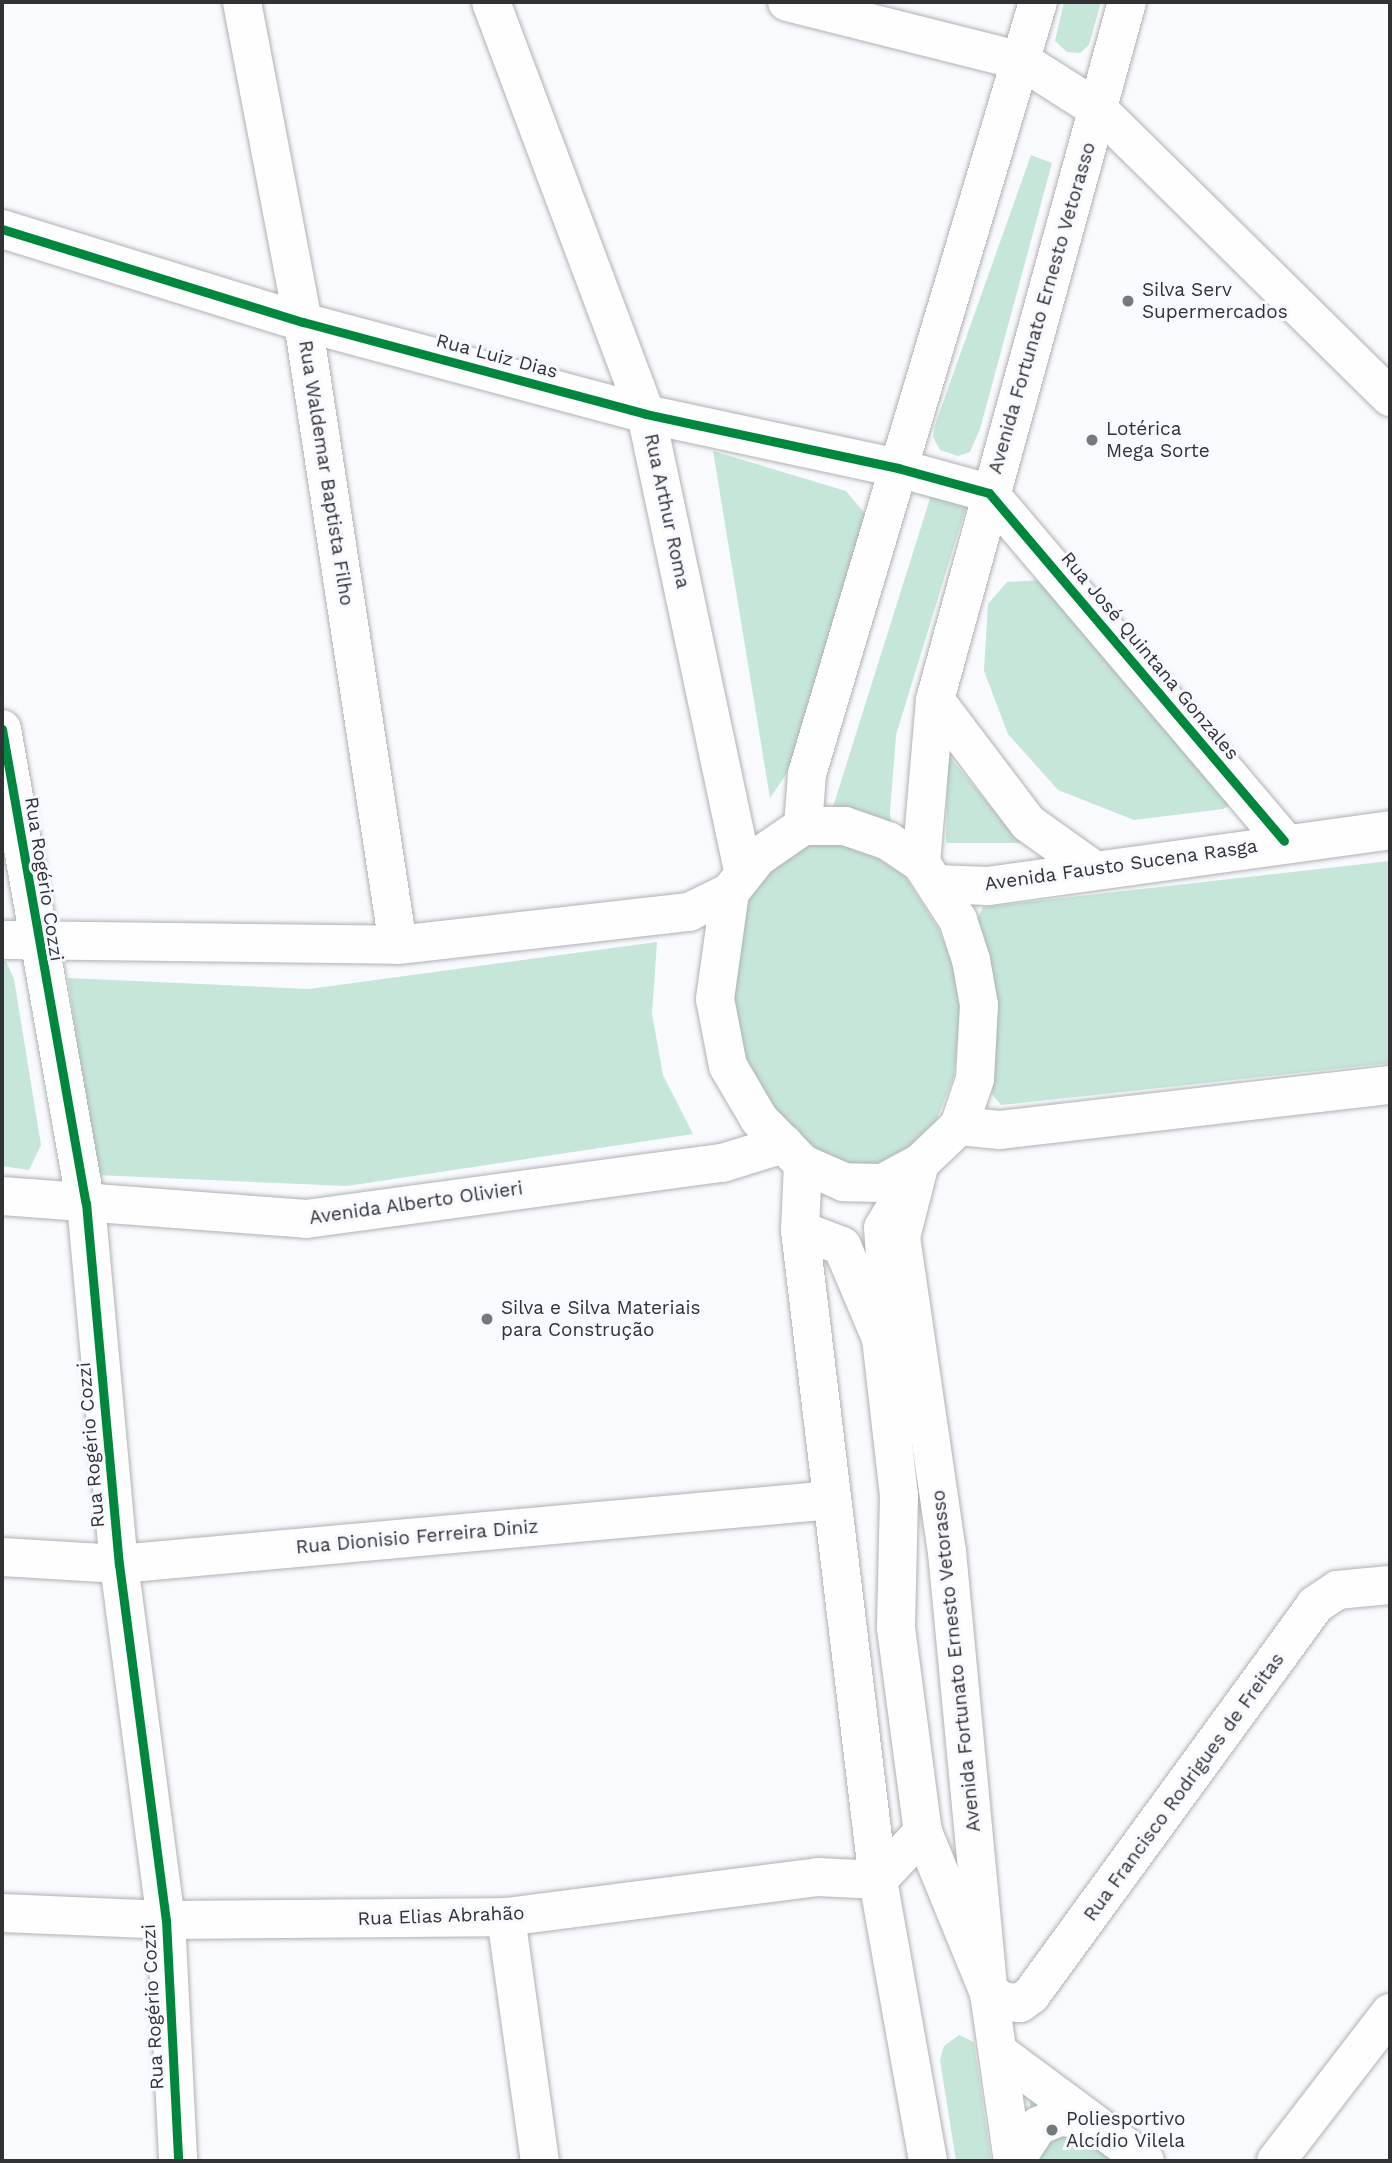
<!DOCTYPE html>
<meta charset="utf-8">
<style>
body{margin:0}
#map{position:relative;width:1392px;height:2163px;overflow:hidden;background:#f9fafd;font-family:"Work Sans",sans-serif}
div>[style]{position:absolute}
.green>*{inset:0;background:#c5e6d9}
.roads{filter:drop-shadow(0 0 2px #b0b1b4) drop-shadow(0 0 2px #b0b1b4)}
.minor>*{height:38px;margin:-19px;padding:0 19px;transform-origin:19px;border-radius:19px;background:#fefeff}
.major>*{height:38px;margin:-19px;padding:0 19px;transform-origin:19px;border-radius:19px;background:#fefeff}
.cycleway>*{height:9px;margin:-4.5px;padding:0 4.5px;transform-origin:4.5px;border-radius:4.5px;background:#00873e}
.dots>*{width:19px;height:19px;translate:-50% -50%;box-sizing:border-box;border:4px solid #f8f9fe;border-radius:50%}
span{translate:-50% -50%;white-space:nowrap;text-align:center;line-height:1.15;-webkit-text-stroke:6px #f8f9fe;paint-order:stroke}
.poi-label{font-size:19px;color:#303236}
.left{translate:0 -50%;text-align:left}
.street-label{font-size:19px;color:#303236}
.frame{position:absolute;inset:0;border:4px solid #303236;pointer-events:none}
</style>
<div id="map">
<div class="green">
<i style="clip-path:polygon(1064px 2px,1101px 2px,1089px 45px,1080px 53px,1067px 52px,1055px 41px)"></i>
<i style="clip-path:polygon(1031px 155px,1052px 163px,980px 429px,970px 452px,958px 456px,940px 450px,933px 437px,935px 425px)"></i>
<i style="clip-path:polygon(713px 451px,846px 491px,867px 516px,791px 767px,770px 798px)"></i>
<i style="clip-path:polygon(932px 492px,966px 507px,896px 735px,890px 812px,893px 842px,833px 807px)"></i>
<i style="clip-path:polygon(1045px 580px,1241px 799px,1223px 809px,1134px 820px,1058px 790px,1008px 734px,984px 671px,988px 604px,1007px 582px)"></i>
<i style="clip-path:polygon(948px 755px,1021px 843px,946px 843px)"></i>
<i style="clip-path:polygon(838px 842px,874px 855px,905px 876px,938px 928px,954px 966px,961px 1009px,954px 1076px,935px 1124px,907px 1149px,872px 1166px,842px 1165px,809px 1148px,769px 1107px,742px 1057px,731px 1000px,744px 901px,764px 873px,802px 846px)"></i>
<i style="clip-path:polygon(1390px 861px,1390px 1063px,1001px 1105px,992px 1094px,996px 1002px,975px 924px,983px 907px)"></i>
<i style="clip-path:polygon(657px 942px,652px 1014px,663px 1075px,693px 1134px,347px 1186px,96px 1175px,68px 978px,309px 989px)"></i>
<i style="clip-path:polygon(2px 961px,6px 961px,14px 979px,41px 1145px,29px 1170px,2px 1166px)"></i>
<i style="clip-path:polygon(959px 2035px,974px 2042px,991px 2161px,956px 2161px,940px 2060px,944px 2046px)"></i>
<i style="clip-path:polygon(1029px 2098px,1113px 2161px,1038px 2161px)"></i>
</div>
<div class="roads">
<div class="minor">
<i style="left:242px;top:2px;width:326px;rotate:79.2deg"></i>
<i style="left:303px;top:322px;width:630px;rotate:81.33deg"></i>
<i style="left:491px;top:2px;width:440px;rotate:69.4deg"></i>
<i style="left:646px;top:414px;width:470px;rotate:78deg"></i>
<i style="left:787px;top:2px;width:242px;rotate:14.1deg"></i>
<i style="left:1022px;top:61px;width:91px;rotate:32.5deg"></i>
<i style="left:1099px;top:110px;width:409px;rotate:44.6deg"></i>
<i style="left:2px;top:229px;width:315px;rotate:17.2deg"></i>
<i style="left:303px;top:322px;width:355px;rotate:15deg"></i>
<i style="left:646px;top:414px;width:258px;rotate:12.1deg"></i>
<i style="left:898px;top:468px;width:94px;rotate:15.4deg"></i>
<i style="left:989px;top:493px;width:456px;rotate:49.7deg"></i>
<i style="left:2px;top:729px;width:481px;rotate:80deg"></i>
<i style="left:86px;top:1203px;width:363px;rotate:84.8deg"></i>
<i style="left:119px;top:1564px;width:359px;rotate:82.5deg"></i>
<i style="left:166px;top:1920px;width:241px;rotate:87.1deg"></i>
<i style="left:892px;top:1213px;width:17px;rotate:121deg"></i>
<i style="left:883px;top:1228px;width:55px;rotate:85.8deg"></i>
<i style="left:887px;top:1283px;width:55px;rotate:96.2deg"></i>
<i style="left:881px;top:1338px;width:158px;rotate:83.5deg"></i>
<i style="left:899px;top:1495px;width:133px;rotate:91.3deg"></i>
<i style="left:896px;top:1628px;width:206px;rotate:82.5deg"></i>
<i style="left:923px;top:1832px;width:174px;rotate:67.7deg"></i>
<i style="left:989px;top:1993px;width:18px;rotate:29deg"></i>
<i style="left:1005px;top:2002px;width:15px;rotate:4deg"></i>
<i style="left:1020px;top:2003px;width:14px;rotate:-36deg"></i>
<i style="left:1031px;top:1995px;width:482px;rotate:-53.9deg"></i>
<i style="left:1315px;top:1605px;width:27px;rotate:-34deg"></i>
<i style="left:1337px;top:1590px;width:53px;rotate:-5.4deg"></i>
<i style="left:800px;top:1230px;width:45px;rotate:20.9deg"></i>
<i style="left:842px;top:1246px;width:98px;rotate:67.1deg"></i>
<i style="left:2px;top:1557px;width:117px;rotate:3.4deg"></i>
<i style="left:119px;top:1564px;width:716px;rotate:-5.13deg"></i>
<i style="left:2px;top:1913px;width:164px;rotate:2.4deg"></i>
<i style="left:166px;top:1920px;width:340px;rotate:-0.5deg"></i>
<i style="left:506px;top:1917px;width:315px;rotate:-7.3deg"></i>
<i style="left:818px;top:1877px;width:60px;rotate:2.9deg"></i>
<i style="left:878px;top:1880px;width:66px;rotate:-46.8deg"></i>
<i style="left:506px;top:1917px;width:246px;rotate:82.1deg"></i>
<i style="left:998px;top:2052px;width:183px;rotate:36.6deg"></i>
<i style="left:1015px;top:2161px;width:42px;rotate:-56.7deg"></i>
<i style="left:1038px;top:2126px;width:23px;rotate:-23deg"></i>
<i style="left:1059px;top:2117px;width:29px;rotate:4deg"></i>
<i style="left:1276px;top:2161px;width:187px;rotate:-52.4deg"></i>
</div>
<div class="major">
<i style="left:935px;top:700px;width:154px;rotate:52.9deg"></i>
<i style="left:1028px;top:823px;width:81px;rotate:35.5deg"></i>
<i style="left:803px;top:826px;width:42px"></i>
<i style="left:845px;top:826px;width:46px;rotate:19.2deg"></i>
<i style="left:888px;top:841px;width:40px;rotate:34deg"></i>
<i style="left:921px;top:863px;width:68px;rotate:57deg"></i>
<i style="left:958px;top:920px;width:42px;rotate:72deg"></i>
<i style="left:971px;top:960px;width:46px;rotate:79.9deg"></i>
<i style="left:979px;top:1005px;width:74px;rotate:93.1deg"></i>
<i style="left:975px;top:1079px;width:50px;rotate:108.8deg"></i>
<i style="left:959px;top:1126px;width:54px;rotate:136.5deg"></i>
<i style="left:920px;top:1163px;width:42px;rotate:151.6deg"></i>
<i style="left:883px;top:1183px;width:39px;rotate:-179deg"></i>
<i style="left:844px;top:1182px;width:45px;rotate:-156.3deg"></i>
<i style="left:803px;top:1164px;width:63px;rotate:-134.4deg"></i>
<i style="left:759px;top:1119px;width:61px;rotate:-120.3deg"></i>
<i style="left:728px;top:1066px;width:68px;rotate:-101deg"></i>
<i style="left:715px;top:999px;width:108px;rotate:-82deg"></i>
<i style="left:730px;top:892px;width:45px;rotate:-51.3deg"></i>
<i style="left:758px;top:857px;width:55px;rotate:-34.6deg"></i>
<i style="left:803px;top:826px;width:52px;rotate:-85.6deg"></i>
<i style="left:807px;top:774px;width:806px;rotate:-73.34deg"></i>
<i style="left:921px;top:863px;width:164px;rotate:-85.1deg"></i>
<i style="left:935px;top:700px;width:724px;rotate:-74.62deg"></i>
<i style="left:935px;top:884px;width:53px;rotate:2.2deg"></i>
<i style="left:988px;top:886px;width:406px;rotate:-7.9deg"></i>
<i style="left:2px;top:940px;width:396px;rotate:0.7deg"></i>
<i style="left:398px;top:945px;width:293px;rotate:-6.5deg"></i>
<i style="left:689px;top:912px;width:46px;rotate:-26deg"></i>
<i style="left:959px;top:1126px;width:41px;rotate:5.6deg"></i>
<i style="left:1000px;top:1130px;width:393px;rotate:-6.6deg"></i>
<i style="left:920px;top:1163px;width:76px;rotate:104.4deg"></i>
<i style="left:901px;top:1237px;width:318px;rotate:81.7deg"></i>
<i style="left:947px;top:1552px;width:443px;rotate:84.6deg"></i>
<i style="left:989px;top:1993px;width:170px;rotate:81.9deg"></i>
<i style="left:803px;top:1164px;width:66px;rotate:92.6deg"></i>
<i style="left:800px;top:1230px;width:655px;rotate:83.16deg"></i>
<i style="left:878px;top:1880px;width:285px;rotate:79.9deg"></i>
<i style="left:2px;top:1196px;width:305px;rotate:4.3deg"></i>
<i style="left:306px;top:1219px;width:420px;rotate:-7.7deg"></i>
<i style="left:722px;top:1163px;width:65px;rotate:-17deg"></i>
</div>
</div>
<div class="cycleway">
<i style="left:2px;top:229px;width:315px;rotate:17.2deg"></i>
<i style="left:303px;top:322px;width:355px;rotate:15deg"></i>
<i style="left:646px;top:414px;width:258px;rotate:12.1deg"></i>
<i style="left:898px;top:468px;width:94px;rotate:15.4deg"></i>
<i style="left:989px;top:493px;width:456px;rotate:49.7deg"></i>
<i style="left:2px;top:729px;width:481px;rotate:80deg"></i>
<i style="left:86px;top:1203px;width:363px;rotate:84.8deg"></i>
<i style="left:119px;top:1564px;width:359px;rotate:82.5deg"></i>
<i style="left:166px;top:1920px;width:241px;rotate:87.1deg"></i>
</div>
<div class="dots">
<i style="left:1128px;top:301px;background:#76787c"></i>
<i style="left:1092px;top:440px;background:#76787c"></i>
<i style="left:487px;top:1319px;background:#76787c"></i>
<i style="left:1052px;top:2130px;background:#76787c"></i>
</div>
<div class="poi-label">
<span class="left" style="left:1142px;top:301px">Silva Serv<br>Supermercados</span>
<span class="left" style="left:1106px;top:440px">Lotérica<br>Mega Sorte</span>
<span class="left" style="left:501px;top:1319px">Silva e Silva Materiais<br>para Construção</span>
<span class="left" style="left:1066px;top:2130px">Poliesportivo<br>Alcídio Vilela</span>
</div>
<div class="street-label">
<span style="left:1042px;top:308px;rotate:-74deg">Avenida Fortunato Ernesto Vetorasso</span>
<span style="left:497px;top:356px;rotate:15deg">Rua Luiz Dias</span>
<span style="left:326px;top:473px;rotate:81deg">Rua Waldemar Baptista Filho</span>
<span style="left:667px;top:511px;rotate:78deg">Rua Arthur Roma</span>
<span style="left:1150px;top:656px;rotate:50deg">Rua José Quintana Gonzales</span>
<span style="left:1121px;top:865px;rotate:-8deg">Avenida Fausto Sucena Rasga</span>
<span style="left:44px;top:879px;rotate:81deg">Rua Rogério Cozzi</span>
<span style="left:416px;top:1203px;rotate:-8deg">Avenida Alberto Olivieri</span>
<span style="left:91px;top:1445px;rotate:-95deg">Rua Rogério Cozzi</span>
<span style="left:417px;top:1537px;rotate:-5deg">Rua Dionisio Ferreira Diniz</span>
<span style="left:956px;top:1661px;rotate:-96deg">Avenida Fortunato Ernesto Vetorasso</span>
<span style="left:1184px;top:1787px;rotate:-54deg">Rua Francisco Rodrigues de Freitas</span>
<span style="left:441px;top:1916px;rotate:-2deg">Rua Elias Abrahão</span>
<span style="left:153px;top:2007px;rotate:-93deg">Rua Rogério Cozzi</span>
</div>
<div class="frame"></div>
</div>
